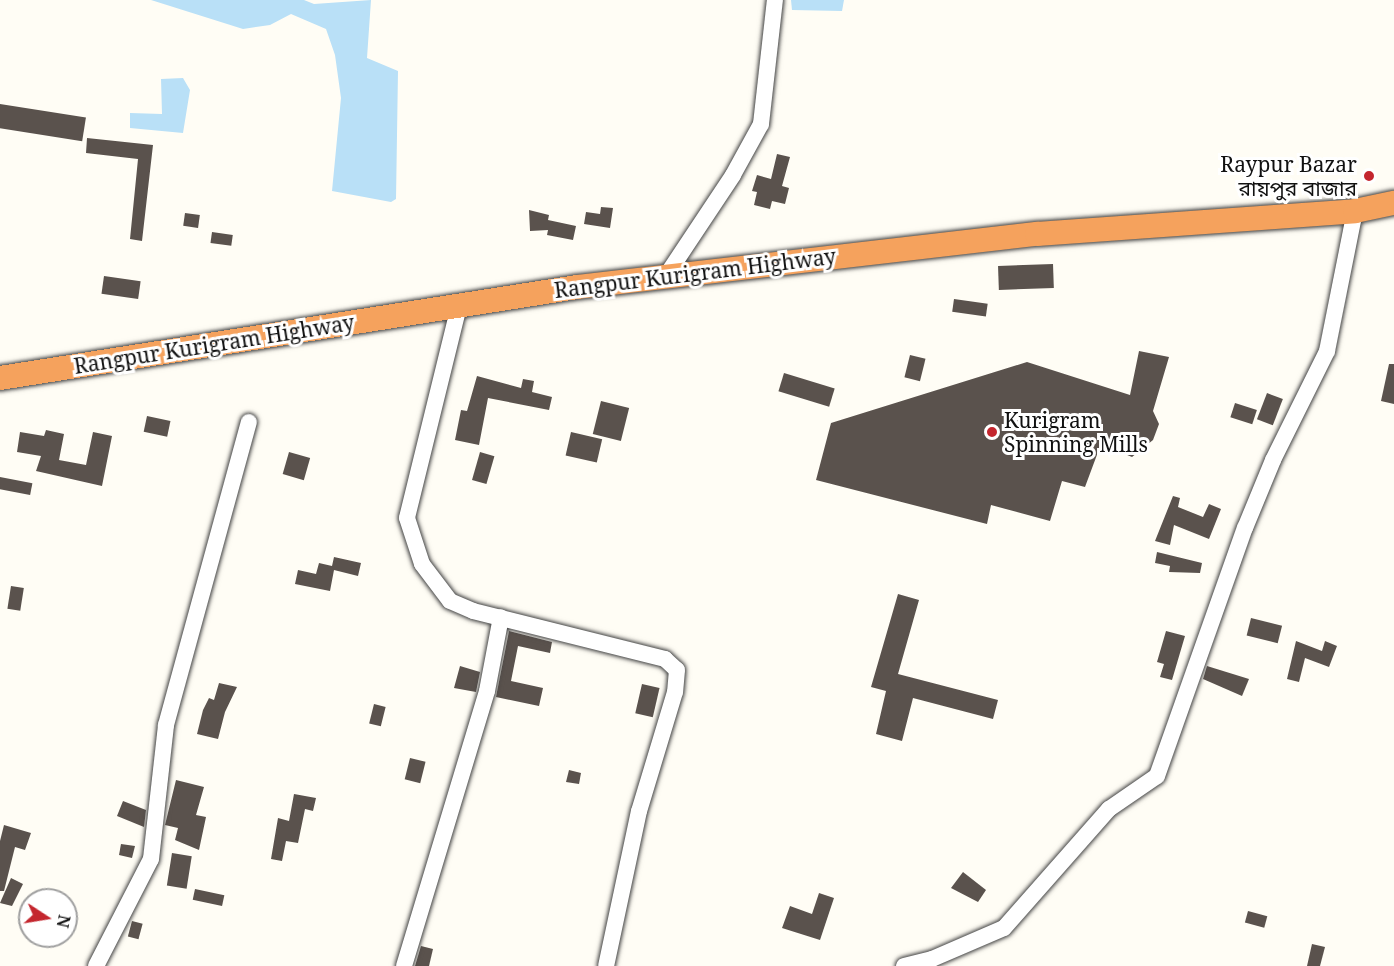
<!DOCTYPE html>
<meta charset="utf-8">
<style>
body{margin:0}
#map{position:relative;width:1394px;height:966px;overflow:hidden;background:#fffdf5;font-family:"Noto Serif","Noto Sans Bengali",serif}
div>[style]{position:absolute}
.water>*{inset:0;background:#b9e0f7}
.building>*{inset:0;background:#5a524d;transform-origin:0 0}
.roads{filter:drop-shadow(0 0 2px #444) drop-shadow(0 0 2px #444)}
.minor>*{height:16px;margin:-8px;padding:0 8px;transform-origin:8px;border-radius:8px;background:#fff}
.highway>*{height:24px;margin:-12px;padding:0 12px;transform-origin:12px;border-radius:12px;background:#f5a25d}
.dots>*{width:16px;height:16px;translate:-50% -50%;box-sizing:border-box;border:3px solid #fff;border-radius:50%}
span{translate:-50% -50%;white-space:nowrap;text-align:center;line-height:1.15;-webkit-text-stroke:6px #fff;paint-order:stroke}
.poi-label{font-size:21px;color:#111}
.right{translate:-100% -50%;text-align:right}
.left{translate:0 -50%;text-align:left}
.street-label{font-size:21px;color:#111}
.north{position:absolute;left:18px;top:888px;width:60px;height:60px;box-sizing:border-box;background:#fff;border:2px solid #a0a0a0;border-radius:50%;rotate:102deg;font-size:16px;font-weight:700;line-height:24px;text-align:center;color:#111}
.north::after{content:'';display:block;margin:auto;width:21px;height:27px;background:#c4262e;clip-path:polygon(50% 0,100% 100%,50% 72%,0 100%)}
</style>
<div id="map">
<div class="water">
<i style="clip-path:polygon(151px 0,304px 0,314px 4px,371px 0,367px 58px,398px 71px,396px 199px,391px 202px,332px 191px,341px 98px,335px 55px,326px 29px,291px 14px,270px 25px,243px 29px)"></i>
<i style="clip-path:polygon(791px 0,844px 0,842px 11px,792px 10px)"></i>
<i style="clip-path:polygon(183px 78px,190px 90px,183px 133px,130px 128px,130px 113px,162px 114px,161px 79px)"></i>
</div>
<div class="building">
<i style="left:0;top:104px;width:87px;height:24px;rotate:9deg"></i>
<i style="clip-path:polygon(87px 138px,153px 145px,142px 241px,130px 239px,138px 159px,86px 153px)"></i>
<i style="clip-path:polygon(777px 154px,790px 157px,782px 186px,789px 188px,785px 204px,772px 201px,770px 209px,754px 205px,757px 192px,752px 191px,757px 175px,771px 179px)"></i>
<i style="clip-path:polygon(601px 207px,613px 208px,610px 228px,584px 224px,586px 212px,600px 214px)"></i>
<i style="clip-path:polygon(529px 210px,549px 215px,548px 220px,576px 226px,573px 240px,547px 235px,548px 230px,530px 231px)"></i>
<i style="left:185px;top:213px;width:15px;height:13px;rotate:8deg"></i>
<i style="left:212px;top:232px;width:21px;height:11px;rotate:8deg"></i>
<i style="left:1053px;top:264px;width:24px;height:55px;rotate:88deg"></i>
<i style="left:104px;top:276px;width:37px;height:18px;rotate:8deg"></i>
<i style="left:954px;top:299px;width:34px;height:13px;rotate:8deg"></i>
<i style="clip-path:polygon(1139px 351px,1169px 357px,1153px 411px,1159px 424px,1153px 440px,1132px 457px,1101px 444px,1085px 487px,1062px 481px,1050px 521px,991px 505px,987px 524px,816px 480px,831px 423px,1027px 362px,1130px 395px)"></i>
<i style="left:910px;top:355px;width:16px;height:23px;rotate:14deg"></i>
<i style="clip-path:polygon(1389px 364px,1394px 364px,1394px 404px,1381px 401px)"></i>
<i style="left:784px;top:373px;width:53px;height:19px;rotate:17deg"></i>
<i style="clip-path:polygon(477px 376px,521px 388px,523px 379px,534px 381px,532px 392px,552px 397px,549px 410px,488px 398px,479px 445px,455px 440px,461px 410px,467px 411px)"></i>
<i style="left:1267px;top:393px;width:17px;height:28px;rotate:21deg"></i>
<i style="left:601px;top:401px;width:29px;height:34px;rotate:14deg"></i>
<i style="left:1235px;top:403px;width:23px;height:15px;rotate:18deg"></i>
<i style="left:147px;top:416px;width:24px;height:16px;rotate:12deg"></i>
<i style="clip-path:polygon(46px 430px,64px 434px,59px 460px,86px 465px,93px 432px,112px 436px,102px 486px,36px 471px,41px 456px,17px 452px,20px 432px,44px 436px)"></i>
<i style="left:571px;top:432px;width:32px;height:24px;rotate:13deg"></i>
<i style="left:289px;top:452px;width:22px;height:23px;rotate:16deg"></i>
<i style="left:480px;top:452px;width:15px;height:29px;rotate:16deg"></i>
<i style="left:0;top:477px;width:33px;height:12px;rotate:11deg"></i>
<i style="clip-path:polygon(1173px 496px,1180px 498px,1178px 507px,1203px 517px,1209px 504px,1221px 509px,1209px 539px,1174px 525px,1170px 545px,1155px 541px)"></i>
<i style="clip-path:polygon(1157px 552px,1202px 563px,1200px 573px,1169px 572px,1170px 566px,1155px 563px)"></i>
<i style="clip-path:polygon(334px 557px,361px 563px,358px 576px,334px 570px,330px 591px,295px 584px,298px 570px,316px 574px,319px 563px,332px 566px)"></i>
<i style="left:11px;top:586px;width:13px;height:23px;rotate:9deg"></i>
<i style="clip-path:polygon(898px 594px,919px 600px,898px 674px,998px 700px,993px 719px,913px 698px,902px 741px,876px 734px,886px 691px,871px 687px)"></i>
<i style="left:1251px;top:618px;width:32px;height:18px;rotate:14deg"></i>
<i style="clip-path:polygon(509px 631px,552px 642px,550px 653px,518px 646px,511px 681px,543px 688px,539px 706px,496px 697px)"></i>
<i style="clip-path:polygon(1166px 631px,1185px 636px,1172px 680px,1160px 677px,1164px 664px,1157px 662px)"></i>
<i style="clip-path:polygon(1296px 641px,1322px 651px,1325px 641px,1337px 646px,1329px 667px,1305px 658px,1299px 682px,1287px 679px)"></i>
<i style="clip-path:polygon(460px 666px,480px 672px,476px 692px,454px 688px)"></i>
<i style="clip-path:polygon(1207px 666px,1249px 679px,1242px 696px,1203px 679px)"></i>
<i style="clip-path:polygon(219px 683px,237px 687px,225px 712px,218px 739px,197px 734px,203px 710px,209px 698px,214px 700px)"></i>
<i style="left:642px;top:684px;width:18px;height:30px;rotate:13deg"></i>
<i style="left:374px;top:704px;width:12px;height:20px;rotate:14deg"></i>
<i style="left:410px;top:758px;width:16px;height:22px;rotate:14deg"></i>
<i style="clip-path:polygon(569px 770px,581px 773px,579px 784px,566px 782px)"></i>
<i style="clip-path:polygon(176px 780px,204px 787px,196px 815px,206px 817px,199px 850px,175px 840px,178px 828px,165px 825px)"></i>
<i style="clip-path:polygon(294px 794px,316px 798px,313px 811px,305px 809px,298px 843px,286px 841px,282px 861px,271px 859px,278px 818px,289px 821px)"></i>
<i style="clip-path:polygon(123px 801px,146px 810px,144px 827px,117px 816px)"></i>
<i style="clip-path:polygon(4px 825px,31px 833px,25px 850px,15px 847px,4px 891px,0 891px,0 841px)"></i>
<i style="clip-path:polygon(121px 844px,135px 846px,132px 858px,119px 855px)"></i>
<i style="left:172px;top:853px;width:20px;height:33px;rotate:9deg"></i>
<i style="clip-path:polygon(963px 872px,986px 890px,978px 902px,951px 888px)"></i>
<i style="clip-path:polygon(11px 878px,23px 884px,12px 906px,0 903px)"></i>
<i style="left:195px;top:889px;width:30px;height:11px;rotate:12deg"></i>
<i style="clip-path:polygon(819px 893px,834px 898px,820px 940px,782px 928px,790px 906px,812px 914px)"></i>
<i style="left:1248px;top:911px;width:20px;height:12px;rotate:15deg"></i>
<i style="left:132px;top:921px;width:11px;height:16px;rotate:15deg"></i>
<i style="clip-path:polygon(1312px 944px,1325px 947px,1320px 966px,1307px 966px)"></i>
<i style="clip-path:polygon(421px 946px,433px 949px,429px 966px,415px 966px)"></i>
</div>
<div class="roads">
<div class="minor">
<i style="left:666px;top:276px;width:121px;rotate:-56.4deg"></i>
<i style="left:733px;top:175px;width:58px;rotate:-61.2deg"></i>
<i style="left:761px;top:124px;width:125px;rotate:-83.6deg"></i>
<i style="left:459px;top:306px;width:218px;rotate:103.8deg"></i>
<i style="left:407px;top:518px;width:48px;rotate:71.9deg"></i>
<i style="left:422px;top:564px;width:46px;rotate:52.9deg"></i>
<i style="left:450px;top:601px;width:25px;rotate:23deg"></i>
<i style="left:473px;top:611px;width:198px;rotate:14deg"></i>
<i style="left:665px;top:659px;width:16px;rotate:43deg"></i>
<i style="left:677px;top:670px;width:22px;rotate:95deg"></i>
<i style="left:675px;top:692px;width:124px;rotate:106.8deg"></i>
<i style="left:639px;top:811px;width:158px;rotate:102deg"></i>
<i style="left:96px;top:966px;width:120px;rotate:-62.8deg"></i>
<i style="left:151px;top:859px;width:135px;rotate:-83.6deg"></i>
<i style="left:166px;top:725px;width:314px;rotate:-74.7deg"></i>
<i style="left:404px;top:966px;width:287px;rotate:-73.2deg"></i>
<i style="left:487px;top:691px;width:75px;rotate:-79.3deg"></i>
<i style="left:904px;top:966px;width:29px;rotate:-14deg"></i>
<i style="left:932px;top:959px;width:78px;rotate:-23.3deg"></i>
<i style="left:1004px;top:928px;width:159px;rotate:-48.6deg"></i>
<i style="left:1109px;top:809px;width:58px;rotate:-34.5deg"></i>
<i style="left:1157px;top:776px;width:263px;rotate:-70.5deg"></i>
<i style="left:1245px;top:528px;width:74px;rotate:-67.6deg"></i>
<i style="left:1273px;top:460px;width:122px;rotate:-63.6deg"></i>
<i style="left:1327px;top:351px;width:143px;rotate:-78.7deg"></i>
</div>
<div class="highway">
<i style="left:0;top:378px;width:584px;rotate:-8.96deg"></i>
<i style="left:577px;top:287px;width:463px;rotate:-6.6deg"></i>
<i style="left:1037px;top:234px;width:319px;rotate:-4.1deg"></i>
<i style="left:1355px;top:211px;width:40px;rotate:-12deg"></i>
</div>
</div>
<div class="dots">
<i style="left:1369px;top:176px;background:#c4262e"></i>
<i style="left:992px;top:432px;background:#c4262e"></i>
</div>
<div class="poi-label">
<span class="right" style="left:1357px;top:176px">Raypur Bazar<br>রায়পুর বাজার</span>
<span class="left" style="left:1004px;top:432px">Kurigram<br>Spinning Mills</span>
</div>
<div class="street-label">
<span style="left:695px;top:273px;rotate:-7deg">Rangpur Kurigram Highway</span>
<span style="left:214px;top:344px;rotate:-9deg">Rangpur Kurigram Highway</span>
</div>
<div class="north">N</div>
</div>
